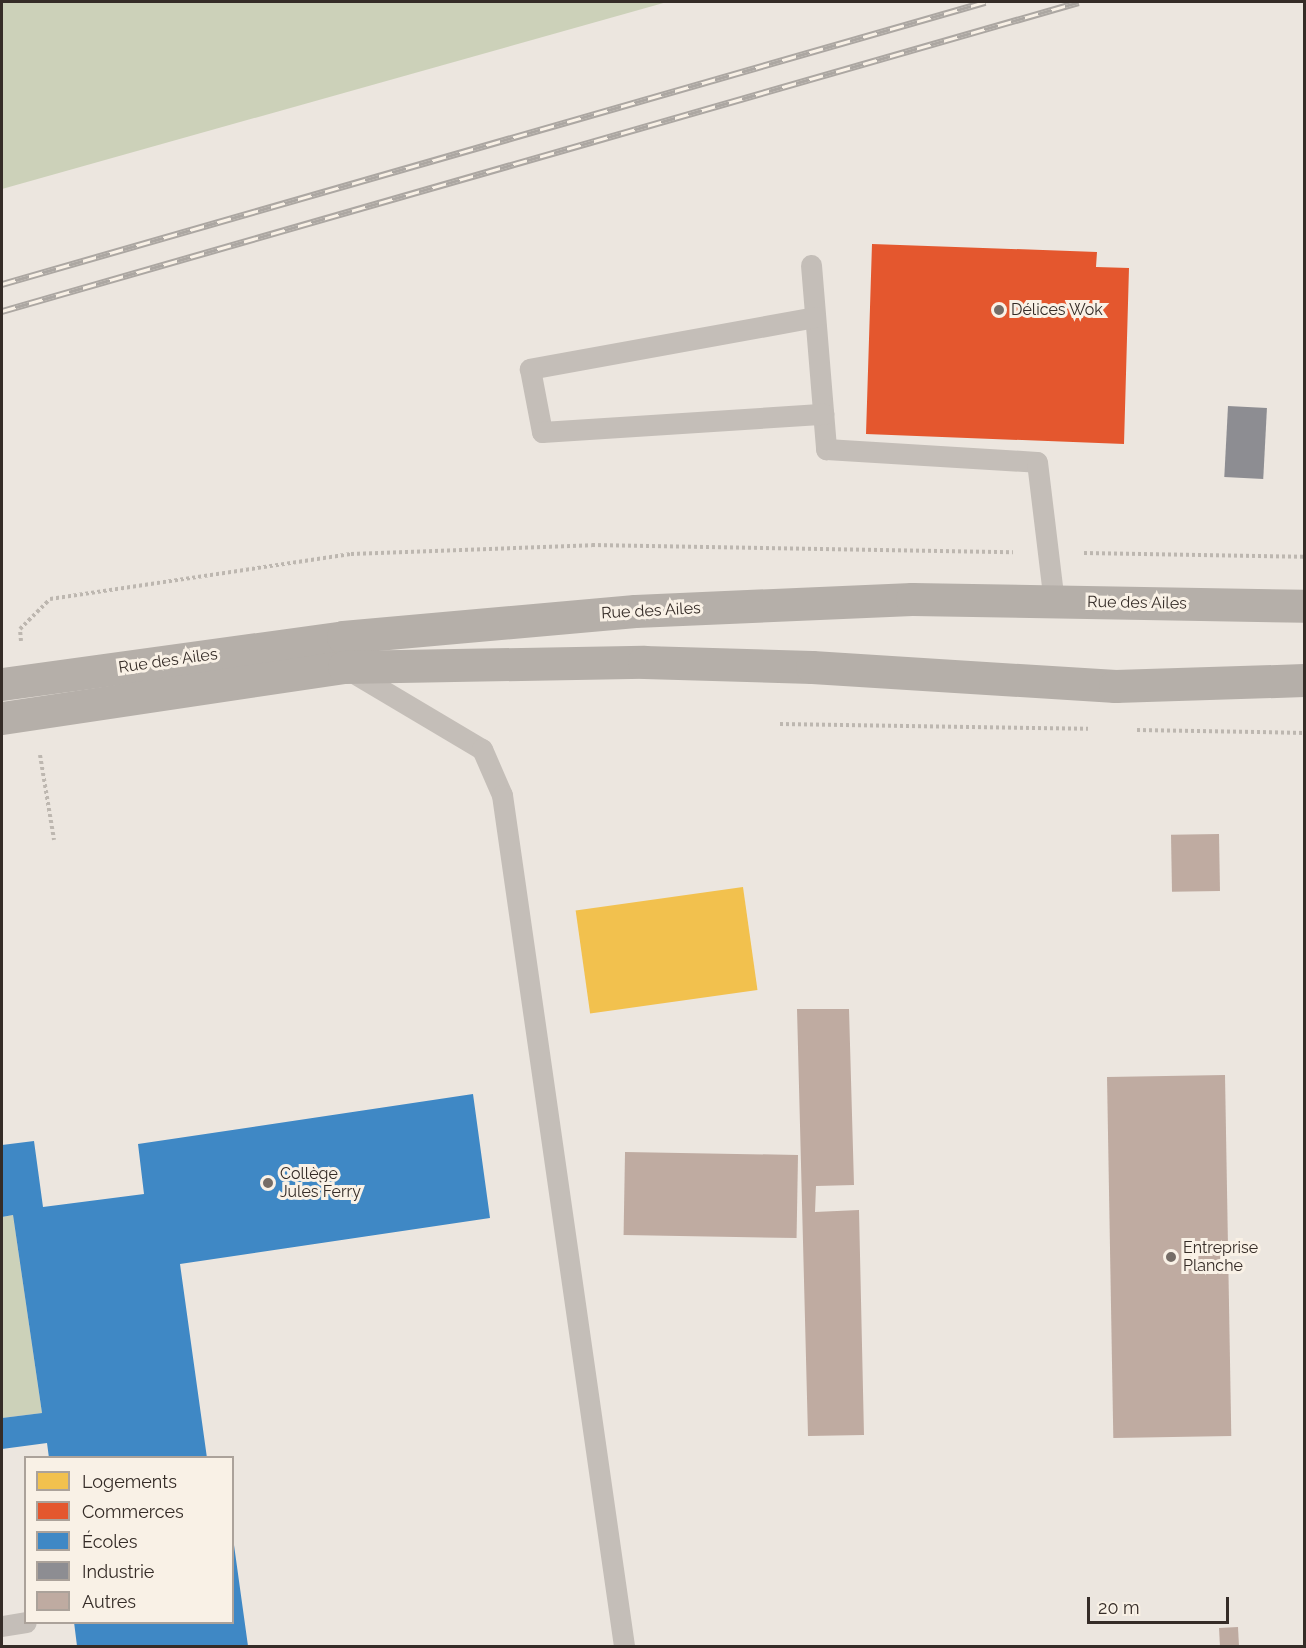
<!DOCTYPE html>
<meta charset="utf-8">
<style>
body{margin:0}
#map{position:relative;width:1306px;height:1648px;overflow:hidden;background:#ece6df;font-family:Raleway,sans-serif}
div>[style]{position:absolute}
.green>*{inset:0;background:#ccd1b9}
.homes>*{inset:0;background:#f2c14e;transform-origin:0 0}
.shops>*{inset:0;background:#e4572e}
.schools>*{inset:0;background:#3f88c5}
.industry>*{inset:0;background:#8d8d92;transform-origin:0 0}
.building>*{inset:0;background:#bfaba1;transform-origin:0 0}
.path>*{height:4px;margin-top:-2px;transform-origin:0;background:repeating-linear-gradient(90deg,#bdb7b0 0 3px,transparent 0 6px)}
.service>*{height:21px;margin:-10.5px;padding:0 10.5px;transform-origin:10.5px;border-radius:10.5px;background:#c4beb8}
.secondary>*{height:33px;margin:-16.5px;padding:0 16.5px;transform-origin:16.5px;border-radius:16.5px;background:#b5afa9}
.rail>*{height:7px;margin-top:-3.5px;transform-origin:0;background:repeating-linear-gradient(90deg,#f9f1e6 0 14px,#aca7a2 0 28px);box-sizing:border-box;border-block:2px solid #aca7a2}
.dots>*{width:16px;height:16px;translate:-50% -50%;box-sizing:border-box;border:3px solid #f9f1e6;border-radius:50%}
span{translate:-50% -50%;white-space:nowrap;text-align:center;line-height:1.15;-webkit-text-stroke:6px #f9f1e6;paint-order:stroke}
.poi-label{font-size:16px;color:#352c27}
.left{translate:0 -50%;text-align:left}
.street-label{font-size:16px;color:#352c27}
.frame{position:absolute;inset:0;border:3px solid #352c27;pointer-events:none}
.legend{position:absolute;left:24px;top:1456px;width:210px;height:168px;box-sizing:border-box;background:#f9f1e6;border:2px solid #aba29a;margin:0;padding:8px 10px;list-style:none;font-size:18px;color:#352c27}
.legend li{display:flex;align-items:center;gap:12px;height:30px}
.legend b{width:30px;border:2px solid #aba29a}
.scale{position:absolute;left:1087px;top:1597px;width:142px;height:27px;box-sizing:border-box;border:3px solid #352c27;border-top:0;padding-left:8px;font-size:18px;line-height:21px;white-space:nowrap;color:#352c27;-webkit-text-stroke:4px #f9f1e6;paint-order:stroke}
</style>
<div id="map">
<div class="green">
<i style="clip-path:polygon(2px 2px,667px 2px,2px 189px)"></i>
<i style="clip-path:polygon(13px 1215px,42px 1413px,2px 1418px,2px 1217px)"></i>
</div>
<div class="homes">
<i style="left:743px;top:887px;width:104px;height:169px;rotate:82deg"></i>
</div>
<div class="shops">
<i style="clip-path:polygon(872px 244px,1097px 252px,1096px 267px,1129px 268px,1124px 444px,866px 434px)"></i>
</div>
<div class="schools">
<i style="clip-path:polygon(473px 1094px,490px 1218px,180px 1264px,207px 1458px,49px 1458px,47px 1443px,2px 1449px,2px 1418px,42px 1413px,13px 1215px,2px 1217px,2px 1145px,34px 1141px,43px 1207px,144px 1194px,138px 1144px)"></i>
<i style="clip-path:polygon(234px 1545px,248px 1646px,77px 1646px,74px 1622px,232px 1622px)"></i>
</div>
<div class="industry">
<i style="left:1228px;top:406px;width:39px;height:71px;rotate:3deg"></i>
</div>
<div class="building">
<i style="left:1219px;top:834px;width:57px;height:48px;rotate:89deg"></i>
<i style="clip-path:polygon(797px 1009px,849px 1009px,854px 1185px,816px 1186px,815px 1212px,859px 1210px,864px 1435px,808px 1436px)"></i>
<i style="left:1225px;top:1075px;width:361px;height:118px;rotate:89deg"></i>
<i style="left:798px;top:1155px;width:83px;height:173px;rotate:91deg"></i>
<i style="left:1238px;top:1627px;width:19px;height:19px;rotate:87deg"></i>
</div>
<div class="path">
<i style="left:1084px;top:553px;width:220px;rotate:1deg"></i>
<i style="left:21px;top:641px;width:12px;rotate:-95deg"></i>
<i style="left:20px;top:629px;width:42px;rotate:-45deg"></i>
<i style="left:50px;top:599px;width:304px;rotate:-8.5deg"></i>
<i style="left:351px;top:554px;width:241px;rotate:-2.1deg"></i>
<i style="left:592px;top:545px;width:421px;rotate:1deg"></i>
<i style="left:780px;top:724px;width:308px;rotate:0.9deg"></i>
<i style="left:1137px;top:730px;width:167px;rotate:1deg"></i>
<i style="left:40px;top:755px;width:86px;rotate:80.6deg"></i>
</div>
<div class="service">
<i style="left:811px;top:265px;width:185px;rotate:85.3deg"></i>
<i style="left:826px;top:449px;width:211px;rotate:3.5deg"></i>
<i style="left:1037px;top:462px;width:141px;rotate:83.1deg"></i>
<i style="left:815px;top:317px;width:290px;rotate:169.7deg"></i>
<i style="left:530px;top:369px;width:64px;rotate:79.2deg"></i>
<i style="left:542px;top:432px;width:282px;rotate:-3.7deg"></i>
<i style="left:347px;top:669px;width:157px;rotate:30.7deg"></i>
<i style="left:482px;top:749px;width:50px;rotate:66.5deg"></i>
<i style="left:502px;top:795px;width:860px;rotate:81.84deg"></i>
<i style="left:2px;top:1626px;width:24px;rotate:-9deg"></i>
</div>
<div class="secondary">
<i style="left:2px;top:684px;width:344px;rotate:-7.8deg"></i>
<i style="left:343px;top:637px;width:293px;rotate:-5.1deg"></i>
<i style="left:635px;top:611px;width:277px;rotate:-2.5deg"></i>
<i style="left:912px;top:599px;width:392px;rotate:1deg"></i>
<i style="left:2px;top:718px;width:346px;rotate:-8.5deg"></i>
<i style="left:344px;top:667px;width:300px;rotate:-1deg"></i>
<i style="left:644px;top:662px;width:168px;rotate:1.7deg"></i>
<i style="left:812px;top:667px;width:304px;rotate:3.6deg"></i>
<i style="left:1115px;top:686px;width:189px;rotate:-1.8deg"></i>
</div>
<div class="rail">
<i style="left:2px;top:284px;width:1023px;rotate:-16.01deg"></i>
<i style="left:2px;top:311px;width:1120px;rotate:-16.01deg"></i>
</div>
<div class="dots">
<i style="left:999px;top:310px;background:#756d67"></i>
<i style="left:268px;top:1183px;background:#756d67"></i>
<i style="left:1171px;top:1257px;background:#756d67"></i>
</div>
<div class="poi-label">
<span class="left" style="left:1011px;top:310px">Délices Wok</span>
<span class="left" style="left:280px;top:1183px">Collège<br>Jules Ferry</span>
<span class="left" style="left:1183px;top:1257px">Entreprise<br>Planche</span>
</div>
<div class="street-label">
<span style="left:1137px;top:603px;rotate:1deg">Rue des Ailes</span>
<span style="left:651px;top:611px;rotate:-3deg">Rue des Ailes</span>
<span style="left:168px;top:661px;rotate:-8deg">Rue des Ailes</span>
</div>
<div class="frame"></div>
<ul class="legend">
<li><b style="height:16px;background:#f2c14e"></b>Logements</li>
<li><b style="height:16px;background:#e4572e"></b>Commerces</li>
<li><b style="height:16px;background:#3f88c5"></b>Écoles</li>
<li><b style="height:16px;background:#8d8d92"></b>Industrie</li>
<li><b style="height:16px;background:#bfaba1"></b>Autres</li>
</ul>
<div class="scale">20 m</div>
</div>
